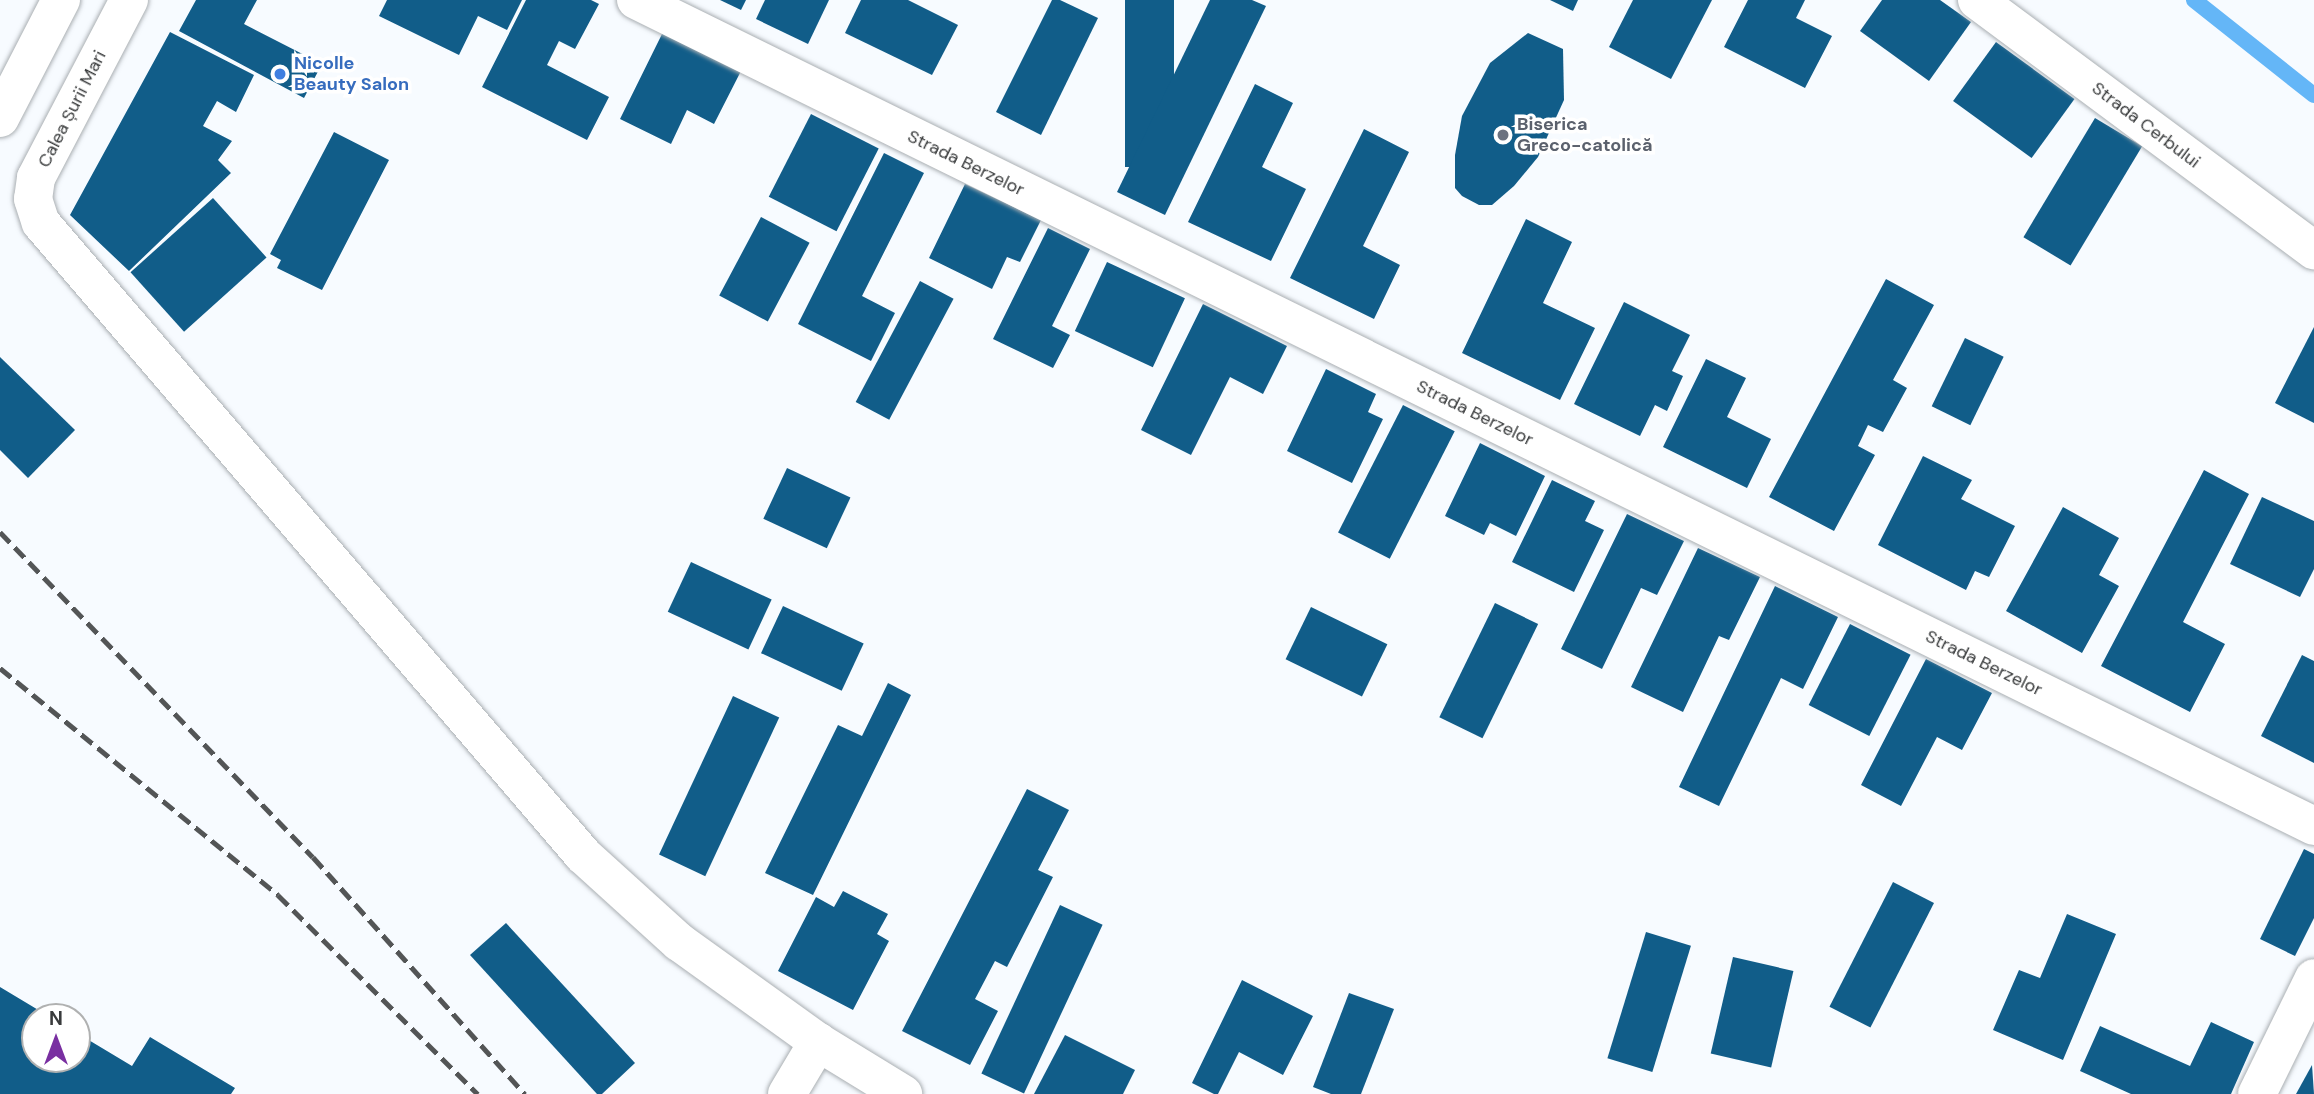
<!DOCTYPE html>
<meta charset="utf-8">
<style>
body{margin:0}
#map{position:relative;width:2314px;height:1094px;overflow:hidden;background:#f7fbff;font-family:"DM Sans",sans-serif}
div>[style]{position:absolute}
.stream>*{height:16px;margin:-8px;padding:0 8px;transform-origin:8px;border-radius:8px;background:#64b6f7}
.building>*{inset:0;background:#115d89;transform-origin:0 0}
.roads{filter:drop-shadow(0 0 2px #aaafb3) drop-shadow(0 0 2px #aaafb3)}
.minor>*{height:38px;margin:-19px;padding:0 19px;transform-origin:19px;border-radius:19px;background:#fff}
.primary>*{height:38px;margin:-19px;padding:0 19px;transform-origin:19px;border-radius:19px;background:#fff}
.rail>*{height:5px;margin-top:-2.5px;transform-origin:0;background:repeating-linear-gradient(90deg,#535556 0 14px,transparent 0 21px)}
.dots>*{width:19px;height:19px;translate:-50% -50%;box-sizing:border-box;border:4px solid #fff;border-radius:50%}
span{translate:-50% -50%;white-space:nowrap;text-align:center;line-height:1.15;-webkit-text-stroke:7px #fff;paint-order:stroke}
.shop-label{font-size:18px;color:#366cbe;font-weight:700}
.left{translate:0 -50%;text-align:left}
.street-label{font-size:18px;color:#393b3c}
.worship-label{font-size:18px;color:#5b616d;font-weight:700}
.north{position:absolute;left:21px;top:1003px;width:70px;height:70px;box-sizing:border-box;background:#fff;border:2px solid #b0b1b1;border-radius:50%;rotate:0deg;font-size:19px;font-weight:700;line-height:28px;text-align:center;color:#393b3c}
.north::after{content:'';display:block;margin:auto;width:24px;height:32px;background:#792fa1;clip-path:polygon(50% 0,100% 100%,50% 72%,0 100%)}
</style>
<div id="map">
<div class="stream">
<i style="left:2194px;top:0;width:153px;rotate:38.4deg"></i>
</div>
<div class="building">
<i style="clip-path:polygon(196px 0,257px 0,244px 24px,322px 64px,304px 98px,179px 31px)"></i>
<i style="clip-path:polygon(387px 0,522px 0,507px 30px,478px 16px,459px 55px,379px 16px)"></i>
<i style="clip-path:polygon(526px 0,591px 0,599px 4px,575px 49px,559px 41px,547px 65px,609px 97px,587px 140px,482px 87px)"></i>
<i style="clip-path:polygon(720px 0,746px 0,741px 10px)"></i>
<i style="clip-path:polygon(765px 0,829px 0,808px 44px,756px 19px)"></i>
<i style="clip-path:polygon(861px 0,908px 0,958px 25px,932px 75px,845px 33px)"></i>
<i style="clip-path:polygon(1052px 0,1060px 0,1098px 18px,1041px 135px,996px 112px)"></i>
<i style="left:1125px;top:0;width:49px;height:167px"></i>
<i style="clip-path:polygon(1210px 0,1252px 0,1266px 6px,1165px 215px,1117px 192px)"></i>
<i style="clip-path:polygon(1550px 0,1578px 0,1573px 11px)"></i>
<i style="clip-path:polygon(1633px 0,1712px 0,1671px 79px,1609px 47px)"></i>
<i style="clip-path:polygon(1748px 0,1805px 0,1796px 18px,1832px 36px,1805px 88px,1724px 47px)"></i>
<i style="clip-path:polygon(1882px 0,1940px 0,1971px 22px,1929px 81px,1860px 31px)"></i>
<i style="clip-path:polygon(170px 32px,254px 75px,236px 112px,217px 101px,203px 126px,232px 141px,218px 160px,231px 173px,129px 271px,70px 215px)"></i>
<i style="clip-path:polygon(663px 32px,741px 71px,714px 124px,687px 110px,671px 144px,620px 119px)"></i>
<i style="clip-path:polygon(1528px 33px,1563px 49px,1564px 100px,1538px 157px,1514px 186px,1492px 205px,1479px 205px,1462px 196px,1455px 188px,1455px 155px,1462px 116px,1490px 63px)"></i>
<i style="left:1996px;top:42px;width:97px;height:73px;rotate:36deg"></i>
<i style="clip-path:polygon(1255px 84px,1293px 103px,1262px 167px,1306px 189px,1271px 261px,1188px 222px)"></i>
<i style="left:811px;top:114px;width:76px;height:93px;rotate:27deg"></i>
<i style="left:2095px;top:118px;width:55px;height:139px;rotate:31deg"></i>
<i style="clip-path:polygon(1364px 129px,1409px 152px,1363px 246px,1400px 265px,1374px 319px,1290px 278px)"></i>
<i style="clip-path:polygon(334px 132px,389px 160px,322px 290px,277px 268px,281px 260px,270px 254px)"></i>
<i style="clip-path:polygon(884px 153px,924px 173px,862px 296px,895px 313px,871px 361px,798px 324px)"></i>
<i style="clip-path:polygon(965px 184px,1041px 220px,1020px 262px,1007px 257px,992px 289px,929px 258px)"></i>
<i style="left:213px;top:198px;width:80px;height:111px;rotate:48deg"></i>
<i style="left:761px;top:217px;width:55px;height:89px;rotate:28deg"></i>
<i style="clip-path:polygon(1526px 219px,1572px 242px,1543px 303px,1595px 328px,1560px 400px,1462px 353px)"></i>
<i style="clip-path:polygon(1048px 228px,1090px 249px,1052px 326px,1070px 335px,1053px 368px,993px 339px)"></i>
<i style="left:1107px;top:262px;width:86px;height:76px;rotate:25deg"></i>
<i style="clip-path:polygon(1886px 279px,1934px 305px,1893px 380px,1907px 388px,1883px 432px,1868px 425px,1858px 446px,1875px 455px,1834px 531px,1769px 497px)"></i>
<i style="left:920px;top:281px;width:38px;height:137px;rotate:28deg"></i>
<i style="clip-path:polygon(1624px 302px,1690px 335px,1672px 371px,1683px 376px,1667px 411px,1655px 405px,1640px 436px,1574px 404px)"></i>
<i style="clip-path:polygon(1203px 304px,1287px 346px,1263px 394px,1230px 377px,1191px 455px,1141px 430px)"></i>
<i style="clip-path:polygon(2314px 327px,2314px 423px,2275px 403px)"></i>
<i style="left:1965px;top:338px;width:43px;height:76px;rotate:26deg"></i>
<i style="clip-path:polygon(0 357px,75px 430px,28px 478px,0 450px)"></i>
<i style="clip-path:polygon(1706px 359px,1746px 378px,1727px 417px,1771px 439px,1747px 488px,1663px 447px)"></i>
<i style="clip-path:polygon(1326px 369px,1376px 394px,1368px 412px,1383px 419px,1352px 483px,1287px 451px)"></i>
<i style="left:1403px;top:405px;width:58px;height:143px;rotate:27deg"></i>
<i style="clip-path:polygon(1480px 443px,1545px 476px,1516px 536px,1490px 523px,1484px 535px,1445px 516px)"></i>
<i style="clip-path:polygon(1923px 456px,1972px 480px,1961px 499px,2015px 526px,1989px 577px,1975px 571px,1966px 590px,1878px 545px)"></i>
<i style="left:787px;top:468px;width:70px;height:56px;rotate:25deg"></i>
<i style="clip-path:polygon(2204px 470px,2249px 494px,2183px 622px,2225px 644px,2190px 712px,2101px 666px)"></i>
<i style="clip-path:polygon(1552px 480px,1595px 501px,1585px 521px,1604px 530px,1574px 592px,1512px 562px)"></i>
<i style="clip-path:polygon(2262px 497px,2314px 521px,2314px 569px,2300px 597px,2230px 564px)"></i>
<i style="clip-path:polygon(2063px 507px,2119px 538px,2099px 575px,2119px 586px,2082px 653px,2006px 611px)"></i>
<i style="clip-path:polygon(1627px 514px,1684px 541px,1657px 595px,1641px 588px,1602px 669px,1561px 649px)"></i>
<i style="clip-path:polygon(1698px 548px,1760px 577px,1729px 640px,1719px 636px,1683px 712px,1631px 687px)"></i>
<i style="left:691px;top:562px;width:89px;height:55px;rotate:25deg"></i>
<i style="clip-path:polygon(1775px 586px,1838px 617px,1803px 689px,1781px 678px,1719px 806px,1679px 787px)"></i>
<i style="left:1495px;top:603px;width:48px;height:127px;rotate:26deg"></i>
<i style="left:783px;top:606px;width:89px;height:52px;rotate:25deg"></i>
<i style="left:1311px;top:607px;width:85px;height:58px;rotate:26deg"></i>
<i style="left:1850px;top:624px;width:68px;height:91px;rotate:27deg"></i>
<i style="clip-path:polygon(2302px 655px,2314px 661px,2314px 763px,2261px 736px)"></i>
<i style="clip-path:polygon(1926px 659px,1992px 693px,1962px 750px,1937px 737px,1901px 806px,1861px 785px)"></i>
<i style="clip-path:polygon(888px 683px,911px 695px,813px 895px,765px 873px,838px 725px,862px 736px)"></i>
<i style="left:733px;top:696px;width:51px;height:175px;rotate:25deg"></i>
<i style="clip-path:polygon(1027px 789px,1069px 810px,1038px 870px,1053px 877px,1007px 967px,995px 961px,975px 999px,998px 1011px,970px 1065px,902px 1031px)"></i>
<i style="clip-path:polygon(2304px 849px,2314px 854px,2314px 918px,2295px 956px,2260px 939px)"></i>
<i style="left:1893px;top:882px;width:46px;height:140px;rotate:27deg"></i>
<i style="clip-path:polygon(843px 891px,888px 914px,877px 934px,889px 941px,853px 1010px,778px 971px,816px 897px,834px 907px)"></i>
<i style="left:1060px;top:905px;width:47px;height:186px;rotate:25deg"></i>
<i style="clip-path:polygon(2067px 914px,2116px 934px,2063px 1060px,1993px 1030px,2019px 970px,2040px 978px)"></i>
<i style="clip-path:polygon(506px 923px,635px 1063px,602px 1094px,597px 1094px,470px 955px)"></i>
<i style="left:1646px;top:932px;width:47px;height:132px;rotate:17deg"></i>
<i style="left:1733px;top:957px;width:62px;height:99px;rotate:13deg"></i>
<i style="clip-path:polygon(1242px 980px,1313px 1016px,1283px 1075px,1239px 1052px,1218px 1094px,1214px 1094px,1192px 1083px)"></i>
<i style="clip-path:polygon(0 987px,50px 1017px,35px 1017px,35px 1059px,77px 1059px,77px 1033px,132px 1066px,150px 1037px,235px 1088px,231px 1094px,0 1094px)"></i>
<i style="clip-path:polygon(1349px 993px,1394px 1009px,1361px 1094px,1331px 1094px,1313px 1087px)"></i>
<i style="clip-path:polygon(2211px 1022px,2254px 1042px,2231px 1094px,2131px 1094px,2080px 1071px,2100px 1026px,2190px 1066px)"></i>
<i style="clip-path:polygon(1065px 1035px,1135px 1070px,1123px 1094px,1034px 1094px)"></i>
<i style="clip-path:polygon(2312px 1065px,2314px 1094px,2296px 1094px)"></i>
</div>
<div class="roads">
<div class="minor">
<i style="left:129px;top:0;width:201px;rotate:117.6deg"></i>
<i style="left:36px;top:178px;width:21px;rotate:98deg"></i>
<i style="left:33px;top:199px;width:25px;rotate:72deg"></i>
<i style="left:41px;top:223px;width:833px;rotate:49.38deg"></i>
<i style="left:583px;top:855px;width:130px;rotate:42.2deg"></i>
<i style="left:679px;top:942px;width:171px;rotate:35.7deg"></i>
<i style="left:818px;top:1042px;width:100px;rotate:31.5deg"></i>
<i style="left:636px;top:0;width:1870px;rotate:26.21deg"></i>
<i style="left:1977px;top:0;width:420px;rotate:36.6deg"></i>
<i style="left:787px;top:1094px;width:61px;rotate:-59.2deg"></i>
<i style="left:2257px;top:1094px;width:129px;rotate:-63.8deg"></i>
</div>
<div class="primary">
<i style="left:0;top:118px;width:133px;rotate:-62.7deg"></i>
</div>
</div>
<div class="rail">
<i style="left:0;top:532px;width:451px;rotate:46.1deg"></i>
<i style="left:313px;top:857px;width:318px;rotate:48.2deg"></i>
<i style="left:0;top:668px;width:359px;rotate:39.2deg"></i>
<i style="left:278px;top:895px;width:282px;rotate:44.9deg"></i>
</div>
<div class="dots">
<i style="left:280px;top:74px;background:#3f7fe0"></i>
<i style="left:1503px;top:135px;background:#6b7280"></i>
</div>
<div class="shop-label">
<span class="left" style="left:294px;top:74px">Nicolle<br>Beauty Salon</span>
</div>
<div class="street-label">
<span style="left:72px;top:109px;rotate:-63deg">Calea Șurii Mari</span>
<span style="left:2146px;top:125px;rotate:37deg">Strada Cerbului</span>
<span style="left:966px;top:163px;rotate:26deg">Strada Berzelor</span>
<span style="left:1475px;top:413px;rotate:26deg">Strada Berzelor</span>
<span style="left:1984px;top:663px;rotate:26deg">Strada Berzelor</span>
</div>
<div class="worship-label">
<span class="left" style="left:1517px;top:135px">Biserica<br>Greco-catolică</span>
</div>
<div class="north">N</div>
</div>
